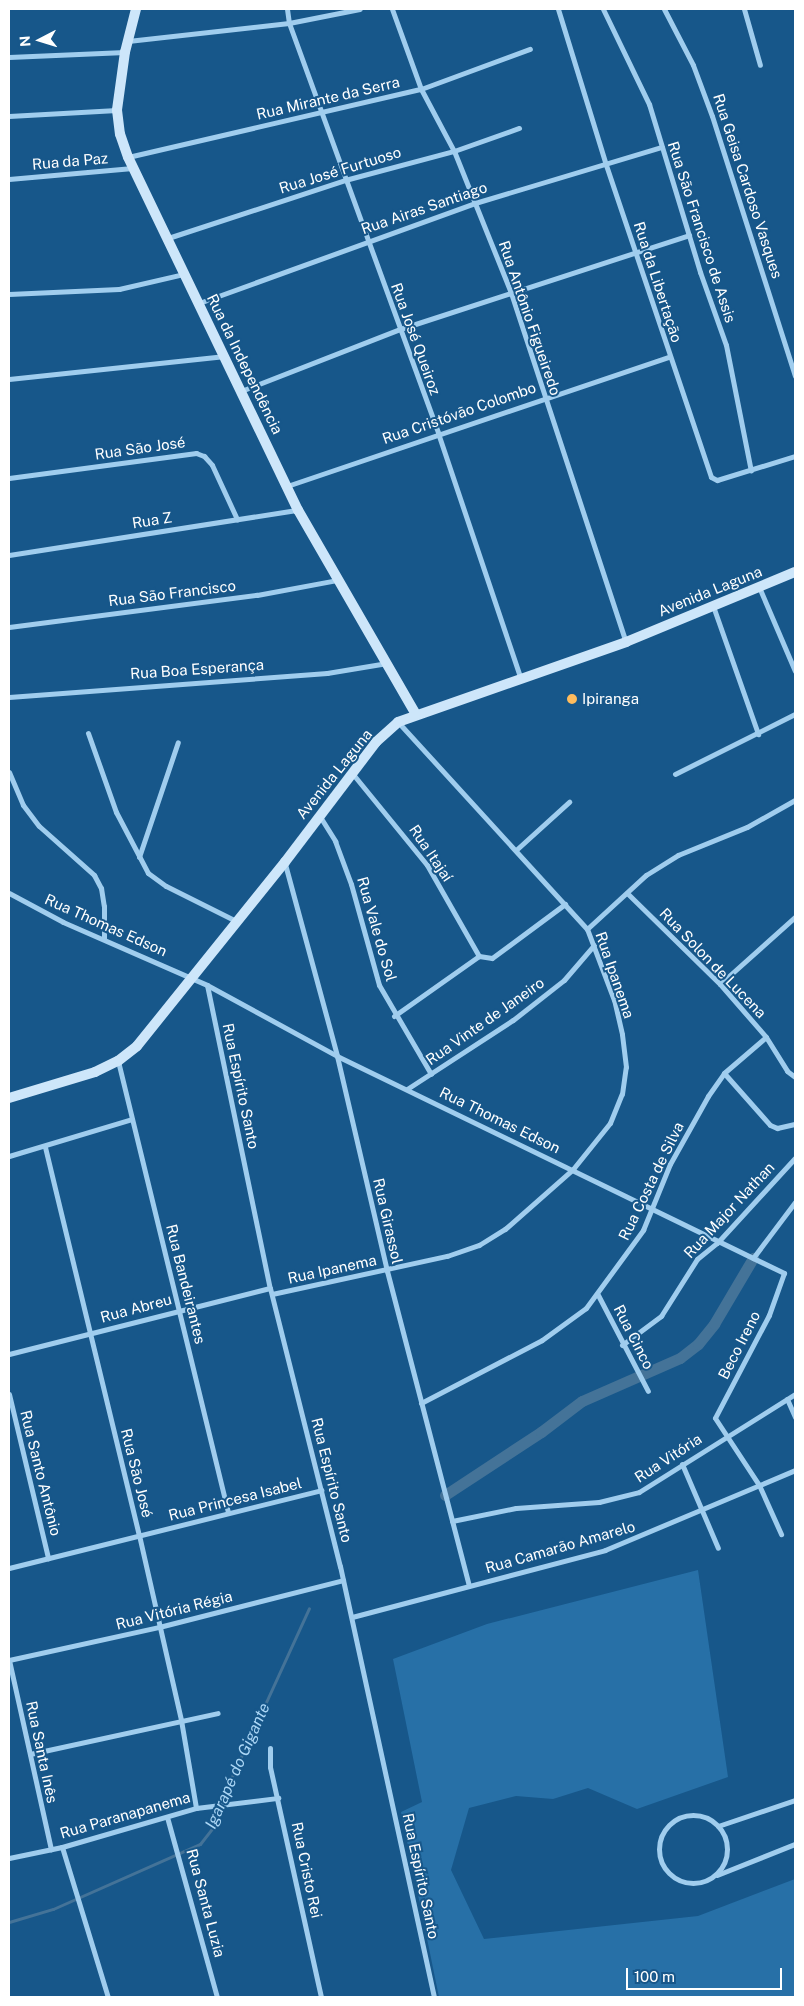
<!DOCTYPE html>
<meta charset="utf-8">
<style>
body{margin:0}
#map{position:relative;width:804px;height:2006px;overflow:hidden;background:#17578a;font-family:"Public Sans",sans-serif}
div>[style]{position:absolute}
.green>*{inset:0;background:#2770a7}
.stream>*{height:3px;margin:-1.5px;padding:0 1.5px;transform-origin:1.5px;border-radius:1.5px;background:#447398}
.canal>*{height:11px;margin:-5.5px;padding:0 5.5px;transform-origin:5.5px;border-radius:5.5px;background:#447398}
.street>*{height:5px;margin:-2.5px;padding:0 2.5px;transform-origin:2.5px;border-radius:2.5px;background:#a0cdee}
.street>.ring{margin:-2.5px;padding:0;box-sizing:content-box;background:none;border:5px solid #a0cdee;border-radius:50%}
.secondary>*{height:10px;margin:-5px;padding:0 5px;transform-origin:5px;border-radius:5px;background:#cde6fa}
.dots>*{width:14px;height:14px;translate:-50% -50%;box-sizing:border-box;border:2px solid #17578a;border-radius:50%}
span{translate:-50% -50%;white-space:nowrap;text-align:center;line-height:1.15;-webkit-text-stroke:4px #17578a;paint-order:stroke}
.street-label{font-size:15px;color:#fff}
.poi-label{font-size:15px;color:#fff}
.left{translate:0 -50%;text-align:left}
.water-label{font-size:16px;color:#acd7f6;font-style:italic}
.frame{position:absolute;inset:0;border:10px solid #fff;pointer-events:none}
.north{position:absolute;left:15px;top:15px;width:50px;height:50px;-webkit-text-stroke:4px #17578a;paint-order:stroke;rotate:265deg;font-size:14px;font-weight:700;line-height:20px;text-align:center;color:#fff}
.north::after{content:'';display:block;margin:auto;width:18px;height:22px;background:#fff;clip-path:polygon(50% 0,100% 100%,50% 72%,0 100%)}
.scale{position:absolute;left:626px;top:1968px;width:156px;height:22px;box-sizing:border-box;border:2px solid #fff;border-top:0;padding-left:6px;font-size:15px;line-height:18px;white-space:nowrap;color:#fff;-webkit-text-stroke:4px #17578a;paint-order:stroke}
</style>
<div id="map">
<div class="green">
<i style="clip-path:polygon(698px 1570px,728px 1777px,637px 1809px,588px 1788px,553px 1799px,516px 1796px,469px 1808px,451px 1870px,484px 1939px,698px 1916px,795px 1879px,795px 1997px,439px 1997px,401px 1812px,422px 1802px,393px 1659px,487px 1624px)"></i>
</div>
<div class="stream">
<i style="left:9px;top:1922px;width:46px;rotate:-16.5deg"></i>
<i style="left:53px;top:1909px;width:161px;rotate:-23.9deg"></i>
<i style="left:200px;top:1844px;width:23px;rotate:-52deg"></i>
<i style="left:214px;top:1826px;width:46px;rotate:-70.8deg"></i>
<i style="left:229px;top:1783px;width:192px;rotate:-65.4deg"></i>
</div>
<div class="canal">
<i style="left:445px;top:1495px;width:115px;rotate:-33.3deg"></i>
<i style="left:541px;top:1432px;width:51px;rotate:-37.1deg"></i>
<i style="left:582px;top:1401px;width:107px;rotate:-23.7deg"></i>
<i style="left:680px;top:1358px;width:23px;rotate:-38deg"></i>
<i style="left:698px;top:1344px;width:26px;rotate:-51deg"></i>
<i style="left:714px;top:1324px;width:77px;rotate:-59.4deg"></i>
</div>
<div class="street">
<i style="left:287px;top:9px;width:14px;rotate:82deg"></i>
<i style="left:289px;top:23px;width:436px;rotate:70deg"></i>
<i style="left:438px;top:433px;width:260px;rotate:71.4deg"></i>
<i style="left:392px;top:9px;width:85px;rotate:70.1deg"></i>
<i style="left:421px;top:89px;width:70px;rotate:62deg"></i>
<i style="left:454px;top:151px;width:153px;rotate:68.1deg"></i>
<i style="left:511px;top:293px;width:367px;rotate:71.8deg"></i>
<i style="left:558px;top:9px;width:163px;rotate:72.9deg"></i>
<i style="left:606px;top:165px;width:329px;rotate:71.4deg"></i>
<i style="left:711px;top:477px;width:7px;rotate:27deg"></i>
<i style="left:717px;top:480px;width:82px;rotate:-17.1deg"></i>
<i style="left:603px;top:9px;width:106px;rotate:64.2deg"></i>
<i style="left:649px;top:104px;width:176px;rotate:73.1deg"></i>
<i style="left:700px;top:272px;width:77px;rotate:70.4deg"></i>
<i style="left:726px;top:345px;width:128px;rotate:78.8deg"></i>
<i style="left:664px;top:9px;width:63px;rotate:62.6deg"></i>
<i style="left:693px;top:65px;width:54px;rotate:69.6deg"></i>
<i style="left:712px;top:116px;width:273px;rotate:72.3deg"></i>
<i style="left:744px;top:9px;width:58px;rotate:74.1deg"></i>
<i style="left:128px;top:41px;width:162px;rotate:-6.4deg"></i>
<i style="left:289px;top:23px;width:72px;rotate:-11.2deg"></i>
<i style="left:9px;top:57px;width:116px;rotate:-2.5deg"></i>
<i style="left:9px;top:116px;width:108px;rotate:-3.2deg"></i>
<i style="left:128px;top:157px;width:301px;rotate:-13.1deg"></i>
<i style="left:421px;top:89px;width:116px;rotate:-20.2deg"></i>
<i style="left:9px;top:179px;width:124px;rotate:-5.1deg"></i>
<i style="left:168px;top:238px;width:186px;rotate:-18.1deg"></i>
<i style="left:345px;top:180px;width:113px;rotate:-14.9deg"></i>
<i style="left:454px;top:151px;width:69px;rotate:-19.5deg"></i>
<i style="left:9px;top:294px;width:110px;rotate:-2.6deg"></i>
<i style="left:119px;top:289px;width:67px;rotate:-13deg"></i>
<i style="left:199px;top:303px;width:294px;rotate:-19.9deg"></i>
<i style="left:475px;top:203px;width:195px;rotate:-16.7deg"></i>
<i style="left:9px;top:379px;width:215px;rotate:-6.1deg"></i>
<i style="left:241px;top:391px;width:171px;rotate:-21.3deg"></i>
<i style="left:400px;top:329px;width:304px;rotate:-18deg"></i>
<i style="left:9px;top:478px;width:189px;rotate:-7.6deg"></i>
<i style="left:196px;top:453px;width:9px;rotate:21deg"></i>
<i style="left:204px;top:456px;width:12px;rotate:48deg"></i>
<i style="left:212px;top:465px;width:60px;rotate:65.2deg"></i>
<i style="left:287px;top:486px;width:403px;rotate:-18.7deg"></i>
<i style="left:9px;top:555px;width:291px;rotate:-8.9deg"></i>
<i style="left:759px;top:587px;width:91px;rotate:66.8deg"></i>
<i style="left:713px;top:606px;width:136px;rotate:70.6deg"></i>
<i style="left:9px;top:627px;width:250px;rotate:-7.4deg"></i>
<i style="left:257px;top:595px;width:81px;rotate:-10.6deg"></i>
<i style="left:9px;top:697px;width:319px;rotate:-4.3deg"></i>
<i style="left:327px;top:673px;width:61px;rotate:-9.5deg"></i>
<i style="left:88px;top:733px;width:84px;rotate:70.5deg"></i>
<i style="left:116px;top:812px;width:69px;rotate:62.3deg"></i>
<i style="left:148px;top:873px;width:22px;rotate:36deg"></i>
<i style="left:166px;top:886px;width:80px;rotate:26.6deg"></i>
<i style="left:9px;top:772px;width:36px;rotate:67deg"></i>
<i style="left:23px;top:805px;width:26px;rotate:53deg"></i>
<i style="left:39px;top:826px;width:74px;rotate:41.7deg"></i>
<i style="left:94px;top:875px;width:15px;rotate:62deg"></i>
<i style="left:101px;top:888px;width:18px;rotate:81deg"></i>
<i style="left:104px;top:906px;width:32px;rotate:90deg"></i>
<i style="left:352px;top:773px;width:119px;rotate:50.8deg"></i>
<i style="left:427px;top:865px;width:105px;rotate:60.3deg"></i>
<i style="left:675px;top:774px;width:134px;rotate:-26.6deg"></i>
<i style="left:319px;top:815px;width:31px;rotate:58deg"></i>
<i style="left:335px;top:841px;width:46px;rotate:69.6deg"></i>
<i style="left:351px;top:884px;width:105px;rotate:74.5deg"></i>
<i style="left:379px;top:985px;width:103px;rotate:59.7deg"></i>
<i style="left:516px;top:850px;width:72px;rotate:-42.2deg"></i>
<i style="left:139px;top:857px;width:121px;rotate:-71.3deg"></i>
<i style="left:285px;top:864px;width:199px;rotate:74.8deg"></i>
<i style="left:337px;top:1056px;width:221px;rotate:76.9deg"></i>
<i style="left:387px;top:1271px;width:325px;rotate:75.4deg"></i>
<i style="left:9px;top:893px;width:61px;rotate:28.2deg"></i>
<i style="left:63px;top:922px;width:157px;rotate:23.6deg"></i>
<i style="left:207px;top:985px;width:309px;rotate:78.3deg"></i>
<i style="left:270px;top:1288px;width:287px;rotate:75.9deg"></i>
<i style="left:340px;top:1566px;width:441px;rotate:77.7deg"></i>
<i style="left:627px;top:893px;width:130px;rotate:44.4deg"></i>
<i style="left:720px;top:984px;width:70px;rotate:49deg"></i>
<i style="left:766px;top:1037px;width:40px;rotate:58deg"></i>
<i style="left:787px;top:1071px;width:10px;rotate:37deg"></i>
<i style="left:587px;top:929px;width:80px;rotate:-42.5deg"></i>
<i style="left:646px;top:875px;width:38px;rotate:-32deg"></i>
<i style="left:678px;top:855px;width:74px;rotate:-22.1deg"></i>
<i style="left:747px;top:827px;width:55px;rotate:-29.4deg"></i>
<i style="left:720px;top:984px;width:101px;rotate:-41.8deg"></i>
<i style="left:207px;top:985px;width:148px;rotate:28.6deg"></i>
<i style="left:337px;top:1056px;width:497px;rotate:25.9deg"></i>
<i style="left:784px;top:1273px;width:45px;rotate:109.7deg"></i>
<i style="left:769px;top:1315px;width:116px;rotate:117.7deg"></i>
<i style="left:715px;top:1418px;width:80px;rotate:56.7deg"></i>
<i style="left:759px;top:1485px;width:54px;rotate:65.8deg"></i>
<i style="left:394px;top:1016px;width:104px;rotate:-35.2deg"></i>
<i style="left:479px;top:956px;width:13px;rotate:9deg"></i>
<i style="left:492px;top:958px;width:91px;rotate:-36.5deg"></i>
<i style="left:118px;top:1061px;width:465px;rotate:76.3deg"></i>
<i style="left:724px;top:1073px;width:69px;rotate:48.5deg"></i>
<i style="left:770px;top:1125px;width:8px;rotate:23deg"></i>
<i style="left:777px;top:1128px;width:18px;rotate:-13deg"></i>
<i style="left:407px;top:1089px;width:126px;rotate:-33.1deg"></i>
<i style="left:513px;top:1020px;width:65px;rotate:-38.1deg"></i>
<i style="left:564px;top:980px;width:46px;rotate:-49.4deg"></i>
<i style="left:45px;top:1147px;width:399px;rotate:76.4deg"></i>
<i style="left:139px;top:1535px;width:190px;rotate:77.2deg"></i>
<i style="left:181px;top:1720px;width:89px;rotate:80.3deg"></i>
<i style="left:9px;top:1156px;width:128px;rotate:-16.7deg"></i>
<i style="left:753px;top:1258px;width:70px;rotate:-53.1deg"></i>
<i style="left:272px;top:1294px;width:179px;rotate:-12.3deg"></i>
<i style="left:447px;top:1256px;width:34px;rotate:-19deg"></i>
<i style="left:479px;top:1245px;width:31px;rotate:-32deg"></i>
<i style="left:505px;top:1229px;width:91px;rotate:-41.4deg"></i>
<i style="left:573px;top:1169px;width:59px;rotate:-51.2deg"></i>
<i style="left:610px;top:1123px;width:31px;rotate:-68deg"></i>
<i style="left:622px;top:1094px;width:27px;rotate:-82deg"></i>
<i style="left:626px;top:1067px;width:33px;rotate:-97deg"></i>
<i style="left:622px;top:1034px;width:35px;rotate:-103deg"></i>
<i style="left:614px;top:1000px;width:76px;rotate:-110.8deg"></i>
<i style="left:587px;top:929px;width:280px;rotate:-132.4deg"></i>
<i style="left:598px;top:1295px;width:108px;rotate:62.5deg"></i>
<i style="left:622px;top:1345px;width:49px;rotate:-36.6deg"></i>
<i style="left:661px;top:1316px;width:67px;rotate:-57.7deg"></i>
<i style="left:697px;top:1259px;width:26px;rotate:-39deg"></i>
<i style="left:717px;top:1243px;width:115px;rotate:-47.5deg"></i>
<i style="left:9px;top:1354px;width:269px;rotate:-14.2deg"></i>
<i style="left:9px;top:1394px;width:169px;rotate:76.6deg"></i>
<i style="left:787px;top:1399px;width:20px;rotate:66deg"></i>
<i style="left:421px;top:1403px;width:136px;rotate:-27.5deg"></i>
<i style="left:542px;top:1340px;width:54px;rotate:-36deg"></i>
<i style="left:586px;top:1308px;width:97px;rotate:-53.8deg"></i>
<i style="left:643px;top:1230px;width:71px;rotate:-67.8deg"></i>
<i style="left:670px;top:1164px;width:78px;rotate:-60.8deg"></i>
<i style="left:708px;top:1096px;width:28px;rotate:-55deg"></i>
<i style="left:724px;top:1073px;width:55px;rotate:-40.6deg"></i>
<i style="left:682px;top:1464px;width:91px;rotate:66.8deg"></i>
<i style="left:452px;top:1521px;width:65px;rotate:-11.5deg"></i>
<i style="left:516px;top:1508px;width:83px;rotate:-4.1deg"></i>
<i style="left:599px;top:1502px;width:41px;rotate:-14deg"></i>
<i style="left:639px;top:1492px;width:184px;rotate:-32.1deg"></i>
<i style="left:9px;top:1568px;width:322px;rotate:-14deg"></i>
<i style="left:352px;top:1617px;width:262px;rotate:-14.8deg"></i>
<i style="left:605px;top:1550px;width:206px;rotate:-22.8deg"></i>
<i style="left:9px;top:1660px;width:154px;rotate:-12.4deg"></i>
<i style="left:159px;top:1627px;width:190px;rotate:-14.3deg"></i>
<i style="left:9px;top:1660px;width:194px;rotate:77.5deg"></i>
<i style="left:270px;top:1748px;width:19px;rotate:90deg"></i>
<i style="left:270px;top:1767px;width:236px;rotate:77.5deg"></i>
<i style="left:30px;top:1754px;width:192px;rotate:-12.3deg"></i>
<i class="ring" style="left:659px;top:1815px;width:63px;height:63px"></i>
<i style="left:167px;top:1817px;width:187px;rotate:74.5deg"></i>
<i style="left:718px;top:1826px;width:81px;rotate:-18.7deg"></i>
<i style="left:62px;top:1847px;width:157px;rotate:73deg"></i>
<i style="left:9px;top:1858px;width:54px;rotate:-11.7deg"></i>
<i style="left:62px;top:1847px;width:140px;rotate:-16.2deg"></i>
<i style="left:196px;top:1808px;width:83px;rotate:-7deg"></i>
<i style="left:717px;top:1875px;width:84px;rotate:-21.7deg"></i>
</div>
<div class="secondary">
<i style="left:136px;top:9px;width:44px;rotate:104.3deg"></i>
<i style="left:125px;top:52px;width:59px;rotate:97.9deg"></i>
<i style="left:117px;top:110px;width:24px;rotate:83deg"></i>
<i style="left:120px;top:134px;width:24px;rotate:71deg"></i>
<i style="left:128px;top:157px;width:392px;rotate:64.3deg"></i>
<i style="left:298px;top:510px;width:234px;rotate:60deg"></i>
<i style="left:9px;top:1098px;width:90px;rotate:-16.8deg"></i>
<i style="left:95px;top:1072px;width:25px;rotate:-26deg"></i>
<i style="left:118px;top:1061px;width:24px;rotate:-38deg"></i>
<i style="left:137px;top:1046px;width:236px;rotate:-51.2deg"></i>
<i style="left:285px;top:862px;width:151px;rotate:-52.8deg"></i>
<i style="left:376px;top:742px;width:30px;rotate:-42deg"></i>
<i style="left:398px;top:722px;width:242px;rotate:-19.3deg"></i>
<i style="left:626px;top:642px;width:183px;rotate:-22.5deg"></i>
</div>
<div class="dots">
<i style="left:572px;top:699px;background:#ffbc5d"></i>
</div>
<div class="street-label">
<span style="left:328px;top:98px;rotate:-13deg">Rua Mirante da Serra</span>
<span style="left:70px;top:161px;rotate:-5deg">Rua da Paz</span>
<span style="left:340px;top:170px;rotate:-17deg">Rua José Furtuoso</span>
<span style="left:748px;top:186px;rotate:72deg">Rua Geisa Cardoso Vasques</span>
<span style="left:424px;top:208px;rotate:-19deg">Rua Airas Santiago</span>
<span style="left:702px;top:232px;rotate:72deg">Rua São Francisco de Assis</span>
<span style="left:658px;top:282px;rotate:72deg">Rua da Libertação</span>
<span style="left:530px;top:318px;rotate:71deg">Rua Antônio Figueiredo</span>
<span style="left:416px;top:339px;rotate:70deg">Rua José Queiroz</span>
<span style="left:245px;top:364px;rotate:64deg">Rua da Independência</span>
<span style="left:459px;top:413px;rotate:-19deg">Rua Cristóvão Colombo</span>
<span style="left:140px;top:448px;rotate:-8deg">Rua São José</span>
<span style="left:152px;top:520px;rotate:-9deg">Rua Z</span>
<span style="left:710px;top:591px;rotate:-22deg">Avenida Laguna</span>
<span style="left:172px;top:593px;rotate:-7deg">Rua São Francisco</span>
<span style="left:197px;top:669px;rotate:-4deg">Rua Boa Esperança</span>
<span style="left:334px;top:774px;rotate:-51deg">Avenida Laguna</span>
<span style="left:431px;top:853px;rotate:56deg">Rua Itajaí</span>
<span style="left:106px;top:925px;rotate:24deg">Rua Thomas Edson</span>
<span style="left:377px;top:929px;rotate:74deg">Rua Vale do Sol</span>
<span style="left:713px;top:963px;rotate:46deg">Rua Solon de Lucena</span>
<span style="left:615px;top:975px;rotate:71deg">Rua Ipanema</span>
<span style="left:485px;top:1021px;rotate:-35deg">Rua Vinte de Janeiro</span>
<span style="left:241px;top:1086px;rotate:78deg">Rua Espírito Santo</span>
<span style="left:500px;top:1120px;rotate:26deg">Rua Thomas Edson</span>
<span style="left:651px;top:1181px;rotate:-64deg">Rua Costa de Silva</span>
<span style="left:729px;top:1210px;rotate:-47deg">Rua Major Nathan</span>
<span style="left:388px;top:1221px;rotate:77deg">Rua Girassol</span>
<span style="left:332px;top:1269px;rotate:-12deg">Rua Ipanema</span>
<span style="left:186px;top:1284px;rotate:76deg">Rua Bandeirantes</span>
<span style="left:136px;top:1308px;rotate:-15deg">Rua Abreu</span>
<span style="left:634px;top:1337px;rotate:63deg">Rua Cinco</span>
<span style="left:739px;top:1345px;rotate:-63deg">Beco Ireno</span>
<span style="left:668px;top:1458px;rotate:-33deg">Rua Vitória</span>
<span style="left:41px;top:1473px;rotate:76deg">Rua Santo Antônio</span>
<span style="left:137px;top:1473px;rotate:76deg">Rua São José</span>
<span style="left:332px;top:1480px;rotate:76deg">Rua Espírito Santo</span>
<span style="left:235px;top:1499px;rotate:-14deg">Rua Princesa Isabel</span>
<span style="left:560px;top:1547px;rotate:-16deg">Rua Camarão Amarelo</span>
<span style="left:174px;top:1610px;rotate:-14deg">Rua Vitória Régia</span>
<span style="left:42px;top:1752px;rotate:78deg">Rua Santa Inês</span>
<span style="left:125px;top:1815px;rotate:-16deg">Rua Paranapanema</span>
<span style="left:307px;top:1870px;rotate:78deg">Rua Cristo Rei</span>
<span style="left:421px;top:1876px;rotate:78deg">Rua Espírito Santo</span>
<span style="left:206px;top:1903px;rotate:75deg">Rua Santa Luzia</span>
</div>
<div class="poi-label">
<span class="left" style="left:582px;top:699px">Ipiranga</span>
</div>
<div class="water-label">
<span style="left:238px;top:1766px;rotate:-66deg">Igarapé do Gigante</span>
</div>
<div class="frame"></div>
<div class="north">N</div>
<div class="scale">100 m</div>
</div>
